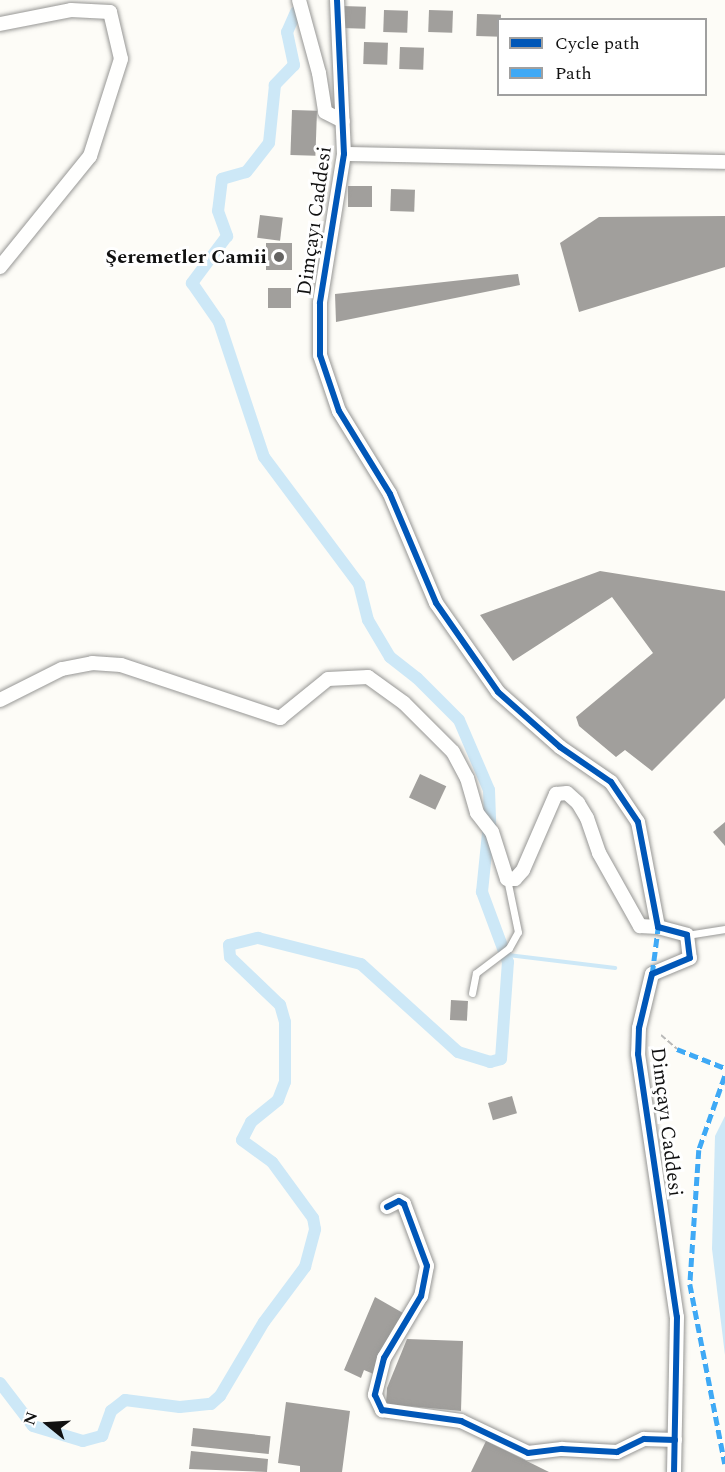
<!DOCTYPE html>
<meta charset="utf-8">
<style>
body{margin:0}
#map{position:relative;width:725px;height:1472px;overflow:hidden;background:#fdfcf7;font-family:Spectral,serif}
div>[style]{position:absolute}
.water>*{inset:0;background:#cde8f7}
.stream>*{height:4px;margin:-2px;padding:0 2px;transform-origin:2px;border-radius:2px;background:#cde8f7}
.canal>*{height:12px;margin:-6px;padding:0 6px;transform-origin:6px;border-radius:6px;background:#cde8f7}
.building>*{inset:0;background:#a19f9c;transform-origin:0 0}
.path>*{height:2px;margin-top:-1px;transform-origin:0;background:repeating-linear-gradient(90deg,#b9b9b8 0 6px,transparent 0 9px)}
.roads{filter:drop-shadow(0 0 2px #979795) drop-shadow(0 0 2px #979795)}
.service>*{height:7px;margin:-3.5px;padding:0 3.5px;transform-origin:3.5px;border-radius:3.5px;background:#fffffe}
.minor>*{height:14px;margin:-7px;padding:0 7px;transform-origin:7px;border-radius:7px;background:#fffffe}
.quiet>*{height:4.5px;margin-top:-2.25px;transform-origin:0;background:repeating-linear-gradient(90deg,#3fa9f5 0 9px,transparent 0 13.5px)}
.cycleway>*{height:6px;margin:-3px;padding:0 3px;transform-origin:3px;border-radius:3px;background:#0057b8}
.dots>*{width:16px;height:16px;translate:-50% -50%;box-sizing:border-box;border:3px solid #fff;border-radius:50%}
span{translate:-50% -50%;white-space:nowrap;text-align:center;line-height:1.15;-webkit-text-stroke:6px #fff;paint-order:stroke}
.street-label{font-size:20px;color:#111}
.poi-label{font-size:20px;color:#111;font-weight:700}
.right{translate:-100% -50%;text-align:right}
.legend{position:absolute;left:497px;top:18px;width:210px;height:78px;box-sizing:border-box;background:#fff;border:2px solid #a0a0a0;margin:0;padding:8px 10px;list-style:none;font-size:18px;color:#111}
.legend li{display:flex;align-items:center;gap:12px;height:30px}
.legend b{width:30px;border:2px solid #a0a0a0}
.north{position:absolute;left:18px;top:1394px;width:60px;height:60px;-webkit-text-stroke:4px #fff;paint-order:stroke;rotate:288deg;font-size:16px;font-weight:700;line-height:24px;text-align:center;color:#111}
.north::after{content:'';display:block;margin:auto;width:21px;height:27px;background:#111;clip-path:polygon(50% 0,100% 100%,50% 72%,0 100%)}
</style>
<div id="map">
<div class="water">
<i style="clip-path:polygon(725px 1116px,725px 1355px,712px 1249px,715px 1136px)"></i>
</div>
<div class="stream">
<i style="left:508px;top:955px;width:108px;rotate:6.9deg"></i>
</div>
<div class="canal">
<i style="left:296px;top:12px;width:22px;rotate:114deg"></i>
<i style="left:287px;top:32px;width:34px;rotate:78deg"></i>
<i style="left:294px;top:65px;width:28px;rotate:134deg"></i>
<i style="left:275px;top:85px;width:58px;rotate:95.9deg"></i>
<i style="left:269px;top:143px;width:37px;rotate:128deg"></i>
<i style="left:246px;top:172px;width:25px;rotate:164deg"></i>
<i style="left:222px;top:179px;width:32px;rotate:97deg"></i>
<i style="left:218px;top:211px;width:27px;rotate:70deg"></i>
<i style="left:227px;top:236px;width:59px;rotate:126.7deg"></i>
<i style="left:192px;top:283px;width:47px;rotate:55.3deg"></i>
<i style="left:219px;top:322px;width:142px;rotate:71.6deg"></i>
<i style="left:264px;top:457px;width:159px;rotate:53.2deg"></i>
<i style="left:359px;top:584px;width:37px;rotate:76deg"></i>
<i style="left:368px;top:620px;width:43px;rotate:59.3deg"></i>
<i style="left:390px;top:657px;width:34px;rotate:38deg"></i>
<i style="left:417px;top:678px;width:59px;rotate:45deg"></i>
<i style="left:459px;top:720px;width:76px;rotate:66.8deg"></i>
<i style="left:489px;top:790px;width:35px;rotate:88deg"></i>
<i style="left:0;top:1383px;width:54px;rotate:52.5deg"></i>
<i style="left:33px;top:1426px;width:52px;rotate:16.7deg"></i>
<i style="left:83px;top:1441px;width:20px;rotate:-15deg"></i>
<i style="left:102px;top:1436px;width:27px;rotate:-70deg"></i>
<i style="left:111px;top:1411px;width:18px;rotate:-38deg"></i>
<i style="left:125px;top:1400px;width:55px;rotate:7.3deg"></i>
<i style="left:180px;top:1407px;width:31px;rotate:-6deg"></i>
<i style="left:211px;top:1404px;width:12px;rotate:-42deg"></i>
<i style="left:220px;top:1396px;width:86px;rotate:-59.3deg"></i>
<i style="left:264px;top:1322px;width:69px;rotate:-53.3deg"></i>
<i style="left:305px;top:1267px;width:39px;rotate:-75deg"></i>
<i style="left:315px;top:1229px;width:11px;rotate:-100deg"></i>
<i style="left:313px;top:1218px;width:69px;rotate:-126.2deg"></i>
<i style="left:272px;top:1162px;width:37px;rotate:-144deg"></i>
<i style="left:242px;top:1140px;width:20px;rotate:-63deg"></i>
<i style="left:251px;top:1122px;width:35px;rotate:-39deg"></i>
<i style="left:278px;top:1100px;width:19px;rotate:-69deg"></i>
<i style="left:285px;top:1082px;width:60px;rotate:-90deg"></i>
<i style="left:285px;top:1022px;width:18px;rotate:-106deg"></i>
<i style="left:280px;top:1005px;width:69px;rotate:-136.2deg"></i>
<i style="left:230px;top:957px;width:12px;rotate:-95deg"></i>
<i style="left:229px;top:945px;width:30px;rotate:-14deg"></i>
<i style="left:258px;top:938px;width:106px;rotate:14.2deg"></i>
<i style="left:361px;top:964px;width:131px;rotate:42.2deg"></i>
<i style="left:458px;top:1052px;width:34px;rotate:17deg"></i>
<i style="left:490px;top:1062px;width:11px;rotate:-15deg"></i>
<i style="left:501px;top:1059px;width:97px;rotate:-85.9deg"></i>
<i style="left:508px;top:962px;width:75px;rotate:-110.4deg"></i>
<i style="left:482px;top:892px;width:59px;rotate:-84.2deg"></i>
</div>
<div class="building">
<i style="left:342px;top:6px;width:24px;height:22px;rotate:2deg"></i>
<i style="left:384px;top:10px;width:24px;height:22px;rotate:2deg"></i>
<i style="left:429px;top:10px;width:24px;height:22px;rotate:2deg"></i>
<i style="left:477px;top:14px;width:24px;height:22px;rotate:2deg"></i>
<i style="left:364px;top:42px;width:24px;height:22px;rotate:2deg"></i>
<i style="left:400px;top:47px;width:24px;height:22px;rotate:2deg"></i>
<i style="left:292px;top:110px;width:25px;height:45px;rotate:2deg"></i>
<i style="left:348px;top:186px;width:24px;height:21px"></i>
<i style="left:391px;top:189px;width:24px;height:22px;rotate:2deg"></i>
<i style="left:260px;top:215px;width:23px;height:23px;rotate:7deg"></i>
<i style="clip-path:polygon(725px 216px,725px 267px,579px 312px,560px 243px,599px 217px)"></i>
<i style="left:292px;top:243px;width:27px;height:26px;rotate:90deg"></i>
<i style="clip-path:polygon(518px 274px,520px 285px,336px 322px,335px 294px)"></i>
<i style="left:268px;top:288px;width:23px;height:20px"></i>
<i style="clip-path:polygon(600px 571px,725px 591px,725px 698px,652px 771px,625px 750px,616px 757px,579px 726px,576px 717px,653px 653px,612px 597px,513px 661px,480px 615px)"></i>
<i style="left:420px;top:774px;width:29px;height:26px;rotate:25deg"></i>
<i style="clip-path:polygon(725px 822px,725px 846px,713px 832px)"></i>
<i style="left:451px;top:1000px;width:17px;height:20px;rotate:3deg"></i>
<i style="left:512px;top:1096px;width:18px;height:25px;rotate:74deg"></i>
<i style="clip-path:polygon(375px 1297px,403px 1313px,376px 1375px,364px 1370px,361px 1378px,344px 1370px)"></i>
<i style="clip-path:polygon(407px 1339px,463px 1341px,461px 1411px,386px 1404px,387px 1388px)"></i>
<i style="clip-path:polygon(286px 1402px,350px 1411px,342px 1472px,300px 1472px,300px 1466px,278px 1463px)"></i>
<i style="left:193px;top:1428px;width:78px;height:18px;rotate:6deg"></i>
<i style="clip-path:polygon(486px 1441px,549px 1472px,471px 1472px)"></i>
<i style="clip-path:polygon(191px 1451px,268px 1459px,267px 1472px,189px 1469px)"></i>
</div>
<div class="path">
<i style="left:661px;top:1035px;width:21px;rotate:41deg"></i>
</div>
<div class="roads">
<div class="service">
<i style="left:687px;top:935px;width:38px;rotate:-9deg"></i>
<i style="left:472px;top:993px;width:20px;rotate:-79deg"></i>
<i style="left:476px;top:973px;width:41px;rotate:-37.1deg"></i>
<i style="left:509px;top:948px;width:18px;rotate:-61deg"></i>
<i style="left:518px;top:932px;width:54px;rotate:-101.7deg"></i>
</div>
<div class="minor">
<i style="left:299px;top:0;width:76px;rotate:74.7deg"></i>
<i style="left:319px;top:73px;width:39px;rotate:81deg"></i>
<i style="left:325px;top:112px;width:20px;rotate:27deg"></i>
<i style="left:337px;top:0;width:154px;rotate:87.4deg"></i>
<i style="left:344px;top:154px;width:151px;rotate:99.2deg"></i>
<i style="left:320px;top:303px;width:52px;rotate:90deg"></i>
<i style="left:320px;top:355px;width:59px;rotate:71.3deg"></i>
<i style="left:339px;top:411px;width:97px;rotate:58.4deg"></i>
<i style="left:390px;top:494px;width:118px;rotate:67.1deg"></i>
<i style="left:436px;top:603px;width:108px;rotate:55.1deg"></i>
<i style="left:498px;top:692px;width:83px;rotate:41.6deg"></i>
<i style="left:560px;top:747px;width:62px;rotate:34.5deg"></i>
<i style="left:611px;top:782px;width:48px;rotate:56deg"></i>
<i style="left:638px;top:822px;width:107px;rotate:79.2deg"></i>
<i style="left:658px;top:927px;width:30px;rotate:15deg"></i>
<i style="left:687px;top:935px;width:23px;rotate:83deg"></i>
<i style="left:690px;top:958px;width:41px;rotate:157.2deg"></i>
<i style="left:652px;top:974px;width:56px;rotate:103.5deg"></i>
<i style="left:639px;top:1028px;width:26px;rotate:92deg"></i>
<i style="left:638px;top:1054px;width:266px;rotate:81.6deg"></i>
<i style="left:677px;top:1317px;width:155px;rotate:91.1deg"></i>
<i style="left:0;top:24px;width:72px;rotate:-11.2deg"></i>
<i style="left:71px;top:10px;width:39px;rotate:3deg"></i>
<i style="left:110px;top:12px;width:48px;rotate:76.8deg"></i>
<i style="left:121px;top:59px;width:102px;rotate:107.7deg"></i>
<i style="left:90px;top:156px;width:143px;rotate:129deg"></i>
<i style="left:344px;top:154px;width:381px;rotate:1.2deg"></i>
<i style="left:0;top:700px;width:69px;rotate:-26.6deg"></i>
<i style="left:62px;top:669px;width:31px;rotate:-11deg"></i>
<i style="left:92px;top:663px;width:29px;rotate:4deg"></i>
<i style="left:121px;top:665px;width:168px;rotate:18.4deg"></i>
<i style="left:280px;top:718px;width:62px;rotate:-39.1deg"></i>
<i style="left:328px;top:679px;width:40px;rotate:-2.9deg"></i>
<i style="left:368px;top:677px;width:44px;rotate:35.8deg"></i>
<i style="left:404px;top:703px;width:69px;rotate:45deg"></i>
<i style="left:453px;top:752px;width:30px;rotate:62deg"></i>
<i style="left:467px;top:778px;width:36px;rotate:74deg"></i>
<i style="left:477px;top:813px;width:24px;rotate:52deg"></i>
<i style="left:492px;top:832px;width:49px;rotate:72.3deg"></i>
<i style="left:507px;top:879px;width:8px"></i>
<i style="left:515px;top:879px;width:12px;rotate:-48deg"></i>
<i style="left:523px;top:870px;width:83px;rotate:-66.5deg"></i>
<i style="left:556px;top:794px;width:11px;rotate:-5deg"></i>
<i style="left:567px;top:793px;width:15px;rotate:42deg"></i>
<i style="left:578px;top:803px;width:17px;rotate:59deg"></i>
<i style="left:587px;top:818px;width:37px;rotate:71deg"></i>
<i style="left:599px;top:853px;width:84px;rotate:60.7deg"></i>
<i style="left:640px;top:926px;width:18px;rotate:3deg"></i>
<i style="left:387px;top:1207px;width:13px;rotate:-27deg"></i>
<i style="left:399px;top:1201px;width:6px;rotate:31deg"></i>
<i style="left:404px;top:1204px;width:66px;rotate:69.6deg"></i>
<i style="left:427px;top:1266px;width:31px;rotate:101deg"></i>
<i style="left:421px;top:1296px;width:72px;rotate:120.8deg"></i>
<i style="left:384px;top:1358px;width:38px;rotate:104deg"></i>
<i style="left:375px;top:1395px;width:17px;rotate:65deg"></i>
<i style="left:382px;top:1410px;width:80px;rotate:7.9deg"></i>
<i style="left:461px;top:1421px;width:74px;rotate:25.5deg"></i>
<i style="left:528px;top:1453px;width:34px;rotate:-7deg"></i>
<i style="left:562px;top:1449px;width:55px;rotate:3.1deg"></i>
<i style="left:617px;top:1452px;width:30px;rotate:-26deg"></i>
<i style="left:644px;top:1439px;width:31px;rotate:2deg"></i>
</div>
</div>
<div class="quiet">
<i style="left:652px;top:974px;width:47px;rotate:-82.7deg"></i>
<i style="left:677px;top:1049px;width:52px;rotate:21.6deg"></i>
<i style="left:725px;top:1076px;width:78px;rotate:109.4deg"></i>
<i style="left:699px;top:1150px;width:134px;rotate:93.8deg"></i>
<i style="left:690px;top:1284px;width:183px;rotate:79deg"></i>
</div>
<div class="cycleway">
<i style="left:337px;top:0;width:154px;rotate:87.4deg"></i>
<i style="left:344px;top:154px;width:151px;rotate:99.2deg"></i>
<i style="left:320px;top:303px;width:52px;rotate:90deg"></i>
<i style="left:320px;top:355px;width:59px;rotate:71.3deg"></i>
<i style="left:339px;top:411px;width:97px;rotate:58.4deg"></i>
<i style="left:390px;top:494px;width:118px;rotate:67.1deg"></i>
<i style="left:436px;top:603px;width:108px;rotate:55.1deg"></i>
<i style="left:498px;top:692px;width:83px;rotate:41.6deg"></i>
<i style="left:560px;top:747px;width:62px;rotate:34.5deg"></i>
<i style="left:611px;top:782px;width:48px;rotate:56deg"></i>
<i style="left:638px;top:822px;width:107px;rotate:79.2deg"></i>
<i style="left:658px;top:927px;width:30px;rotate:15deg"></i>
<i style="left:687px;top:935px;width:23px;rotate:83deg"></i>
<i style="left:690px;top:958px;width:41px;rotate:157.2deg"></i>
<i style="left:652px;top:974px;width:56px;rotate:103.5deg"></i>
<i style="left:639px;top:1028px;width:26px;rotate:92deg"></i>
<i style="left:638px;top:1054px;width:266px;rotate:81.6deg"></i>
<i style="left:677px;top:1317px;width:155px;rotate:91.1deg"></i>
<i style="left:387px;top:1207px;width:13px;rotate:-27deg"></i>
<i style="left:399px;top:1201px;width:6px;rotate:31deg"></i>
<i style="left:404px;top:1204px;width:66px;rotate:69.6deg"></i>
<i style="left:427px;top:1266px;width:31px;rotate:101deg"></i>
<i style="left:421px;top:1296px;width:72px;rotate:120.8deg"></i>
<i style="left:384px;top:1358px;width:38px;rotate:104deg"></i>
<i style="left:375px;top:1395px;width:17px;rotate:65deg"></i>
<i style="left:382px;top:1410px;width:80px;rotate:7.9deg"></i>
<i style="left:461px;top:1421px;width:74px;rotate:25.5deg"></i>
<i style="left:528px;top:1453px;width:34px;rotate:-7deg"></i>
<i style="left:562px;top:1449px;width:55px;rotate:3.1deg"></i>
<i style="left:617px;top:1452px;width:30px;rotate:-26deg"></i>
<i style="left:644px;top:1439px;width:31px;rotate:2deg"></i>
</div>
<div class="dots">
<i style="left:279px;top:257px;background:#646362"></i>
</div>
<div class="street-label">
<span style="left:315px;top:221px;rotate:-82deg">Dimçayı Caddesi</span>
<span style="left:666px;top:1122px;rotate:83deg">Dimçayı Caddesi</span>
</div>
<div class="poi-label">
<span class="right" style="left:267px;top:257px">Şeremetler Camii</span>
</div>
<ul class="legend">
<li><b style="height:8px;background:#0057b8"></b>Cycle path</li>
<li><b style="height:8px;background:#3fa9f5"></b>Path</li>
</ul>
<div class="north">N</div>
</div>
